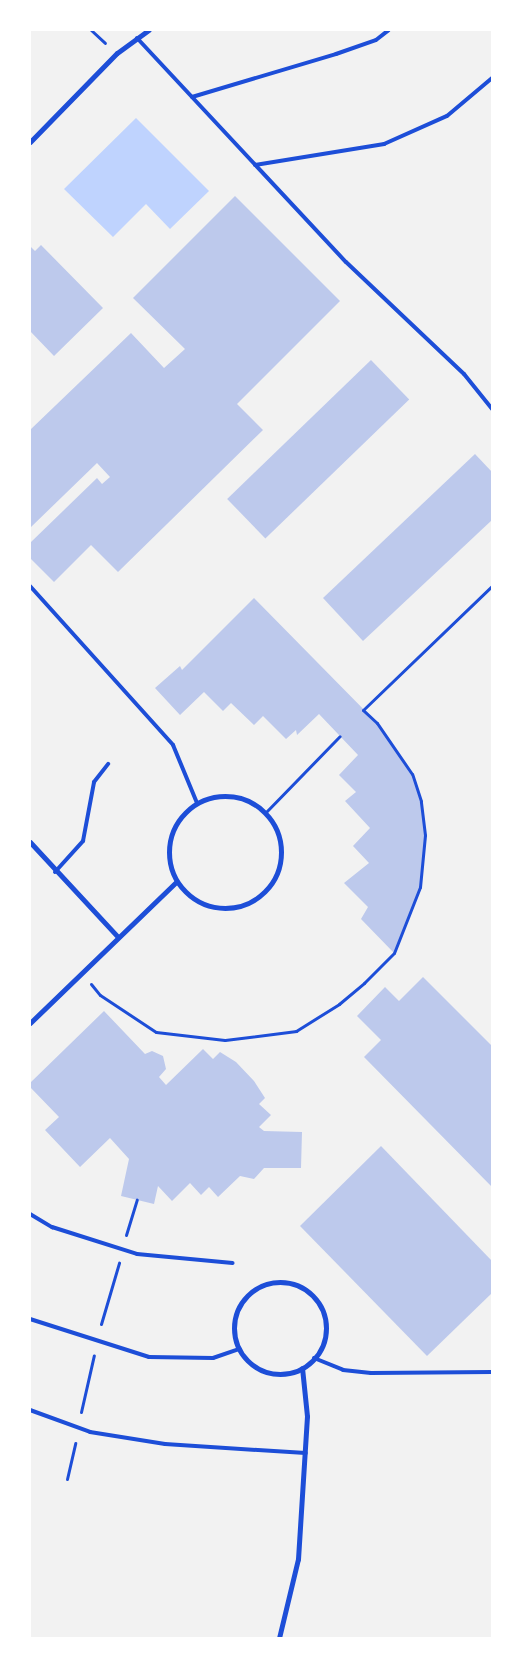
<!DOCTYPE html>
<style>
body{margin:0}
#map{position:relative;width:522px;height:1668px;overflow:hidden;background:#f2f2f2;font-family:Commissioner,sans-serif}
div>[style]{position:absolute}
.water>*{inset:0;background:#bfd3fe}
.building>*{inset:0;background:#bdc9ec;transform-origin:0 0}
.path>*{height:3px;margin:-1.5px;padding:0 1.5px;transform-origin:1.5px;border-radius:1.5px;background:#1d4ed8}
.service>*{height:4px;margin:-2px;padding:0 2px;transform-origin:2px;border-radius:2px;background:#1d4ed8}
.minor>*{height:5px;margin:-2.5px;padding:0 2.5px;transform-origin:2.5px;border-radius:2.5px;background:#1d4ed8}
.minor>.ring{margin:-2.5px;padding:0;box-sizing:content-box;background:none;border:5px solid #1d4ed8;border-radius:50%}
span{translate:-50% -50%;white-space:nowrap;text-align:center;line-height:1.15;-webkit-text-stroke:5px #fff;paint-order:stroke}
.frame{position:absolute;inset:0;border:31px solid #fff;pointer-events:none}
</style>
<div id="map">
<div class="water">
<i style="clip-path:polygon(136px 118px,209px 191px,170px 229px,146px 204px,113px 237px,64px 189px)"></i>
</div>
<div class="building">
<i style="clip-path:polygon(235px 196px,340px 301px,237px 404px,263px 430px,118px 572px,91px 545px,54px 582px,30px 558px,30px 543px,97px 478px,102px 484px,110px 477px,97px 463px,30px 528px,30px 430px,131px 333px,164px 368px,185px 349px,133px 298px)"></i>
<i style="clip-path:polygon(41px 245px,103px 308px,54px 356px,30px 331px,30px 246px,35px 251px)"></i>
<i style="left:371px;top:360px;width:55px;height:200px;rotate:46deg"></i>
<i style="clip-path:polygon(475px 454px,492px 472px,492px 520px,363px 641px,323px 598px)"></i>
<i style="clip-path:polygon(254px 598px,377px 723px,412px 774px,421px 801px,425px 835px,420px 887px,394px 953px,361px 919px,368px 907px,344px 883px,369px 863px,353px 846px,370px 828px,345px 801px,356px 792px,339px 775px,358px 755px,319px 714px,297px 735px,296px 730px,286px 739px,263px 716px,254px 725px,231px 703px,223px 711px,204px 692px,180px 715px,155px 688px,180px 666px,182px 670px)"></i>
<i style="clip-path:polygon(423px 977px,492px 1046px,492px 1187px,364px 1057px,381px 1040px,357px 1016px,385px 987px,399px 1001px)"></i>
<i style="clip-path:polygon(104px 1011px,145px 1054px,152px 1051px,163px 1056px,166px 1069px,159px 1077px,166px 1085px,203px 1049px,213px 1059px,220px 1052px,236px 1062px,254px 1081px,265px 1098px,259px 1104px,271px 1115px,259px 1127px,264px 1131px,302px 1132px,301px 1168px,264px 1168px,254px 1179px,240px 1176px,218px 1197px,209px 1187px,201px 1195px,190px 1183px,172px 1201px,158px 1186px,154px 1204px,121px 1196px,129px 1159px,110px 1138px,80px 1167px,45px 1130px,59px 1117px,30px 1087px,30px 1083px)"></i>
<i style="clip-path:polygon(381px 1146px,492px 1261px,492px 1293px,427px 1356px,300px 1226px)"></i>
</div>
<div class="path">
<i style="left:91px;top:30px;width:19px;rotate:43deg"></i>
<i style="left:265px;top:813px;width:107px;rotate:-45.8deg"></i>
<i style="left:91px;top:984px;width:14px;rotate:51deg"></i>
<i style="left:100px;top:995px;width:67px;rotate:33.5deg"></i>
<i style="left:156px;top:1032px;width:69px;rotate:6.6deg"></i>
<i style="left:225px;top:1040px;width:72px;rotate:-7.2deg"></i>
<i style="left:296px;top:1031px;width:51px;rotate:-32.1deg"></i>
<i style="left:339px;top:1004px;width:33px;rotate:-40deg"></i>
<i style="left:364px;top:983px;width:42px;rotate:-45deg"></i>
<i style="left:394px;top:953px;width:71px;rotate:-68.5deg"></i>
<i style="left:420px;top:887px;width:52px;rotate:-84.5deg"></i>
<i style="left:425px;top:835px;width:34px;rotate:-97deg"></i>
<i style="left:421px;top:801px;width:28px;rotate:-108deg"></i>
<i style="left:412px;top:774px;width:62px;rotate:-124.5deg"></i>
<i style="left:377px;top:723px;width:19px;rotate:-137deg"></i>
<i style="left:363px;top:710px;width:179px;rotate:-43.9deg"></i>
<i style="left:126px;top:1235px;width:37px;rotate:-73deg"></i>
<i style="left:101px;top:1324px;width:64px;rotate:-73.6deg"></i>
<i style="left:81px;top:1412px;width:58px;rotate:-77.2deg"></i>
<i style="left:67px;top:1479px;width:37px;rotate:-77deg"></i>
</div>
<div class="service">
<i style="left:137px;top:38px;width:306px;rotate:47deg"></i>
<i style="left:346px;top:262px;width:163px;rotate:43.5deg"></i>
<i style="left:464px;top:374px;width:45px;rotate:51.3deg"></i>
<i style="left:192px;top:97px;width:150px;rotate:-16.6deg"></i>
<i style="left:336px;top:54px;width:42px;rotate:-19.3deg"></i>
<i style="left:376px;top:40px;width:16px;rotate:-38deg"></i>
<i style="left:255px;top:165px;width:131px;rotate:-9.2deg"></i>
<i style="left:384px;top:144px;width:69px;rotate:-24deg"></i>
<i style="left:447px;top:116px;width:59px;rotate:-40.2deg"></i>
<i style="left:30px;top:586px;width:214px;rotate:48deg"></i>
<i style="left:173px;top:745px;width:63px;rotate:67.5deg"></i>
<i style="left:55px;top:872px;width:42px;rotate:-47.9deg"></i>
<i style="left:83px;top:841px;width:60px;rotate:-79.4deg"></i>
<i style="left:94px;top:782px;width:23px;rotate:-52deg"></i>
<i style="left:30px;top:1214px;width:26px;rotate:31deg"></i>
<i style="left:52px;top:1227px;width:89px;rotate:17.6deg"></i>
<i style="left:137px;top:1254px;width:96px;rotate:5.4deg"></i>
<i style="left:30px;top:1319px;width:125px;rotate:17.7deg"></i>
<i style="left:149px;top:1357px;width:64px;rotate:0.9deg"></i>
<i style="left:213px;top:1358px;width:28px;rotate:-19deg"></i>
<i style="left:314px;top:1358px;width:31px;rotate:22deg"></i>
<i style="left:343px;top:1370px;width:28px;rotate:6deg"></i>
<i style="left:371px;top:1373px;width:121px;rotate:-0.5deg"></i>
<i style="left:30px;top:1410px;width:64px;rotate:20.1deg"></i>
<i style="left:90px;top:1432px;width:76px;rotate:9.1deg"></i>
<i style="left:165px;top:1444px;width:141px;rotate:3.7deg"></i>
</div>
<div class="minor">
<i style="left:30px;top:142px;width:124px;rotate:-45.7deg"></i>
<i style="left:117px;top:53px;width:39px;rotate:-36deg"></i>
<i class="ring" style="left:169px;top:796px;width:107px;height:107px"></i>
<i style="left:30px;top:842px;width:129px;rotate:47.2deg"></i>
<i style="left:30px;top:1023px;width:203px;rotate:-44deg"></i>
<i class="ring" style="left:234px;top:1282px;width:87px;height:87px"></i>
<i style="left:279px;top:1638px;width:81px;rotate:-76.5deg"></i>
<i style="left:298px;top:1559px;width:143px;rotate:-86.4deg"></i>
<i style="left:307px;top:1416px;width:48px;rotate:-95.9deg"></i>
</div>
<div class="frame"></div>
</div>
